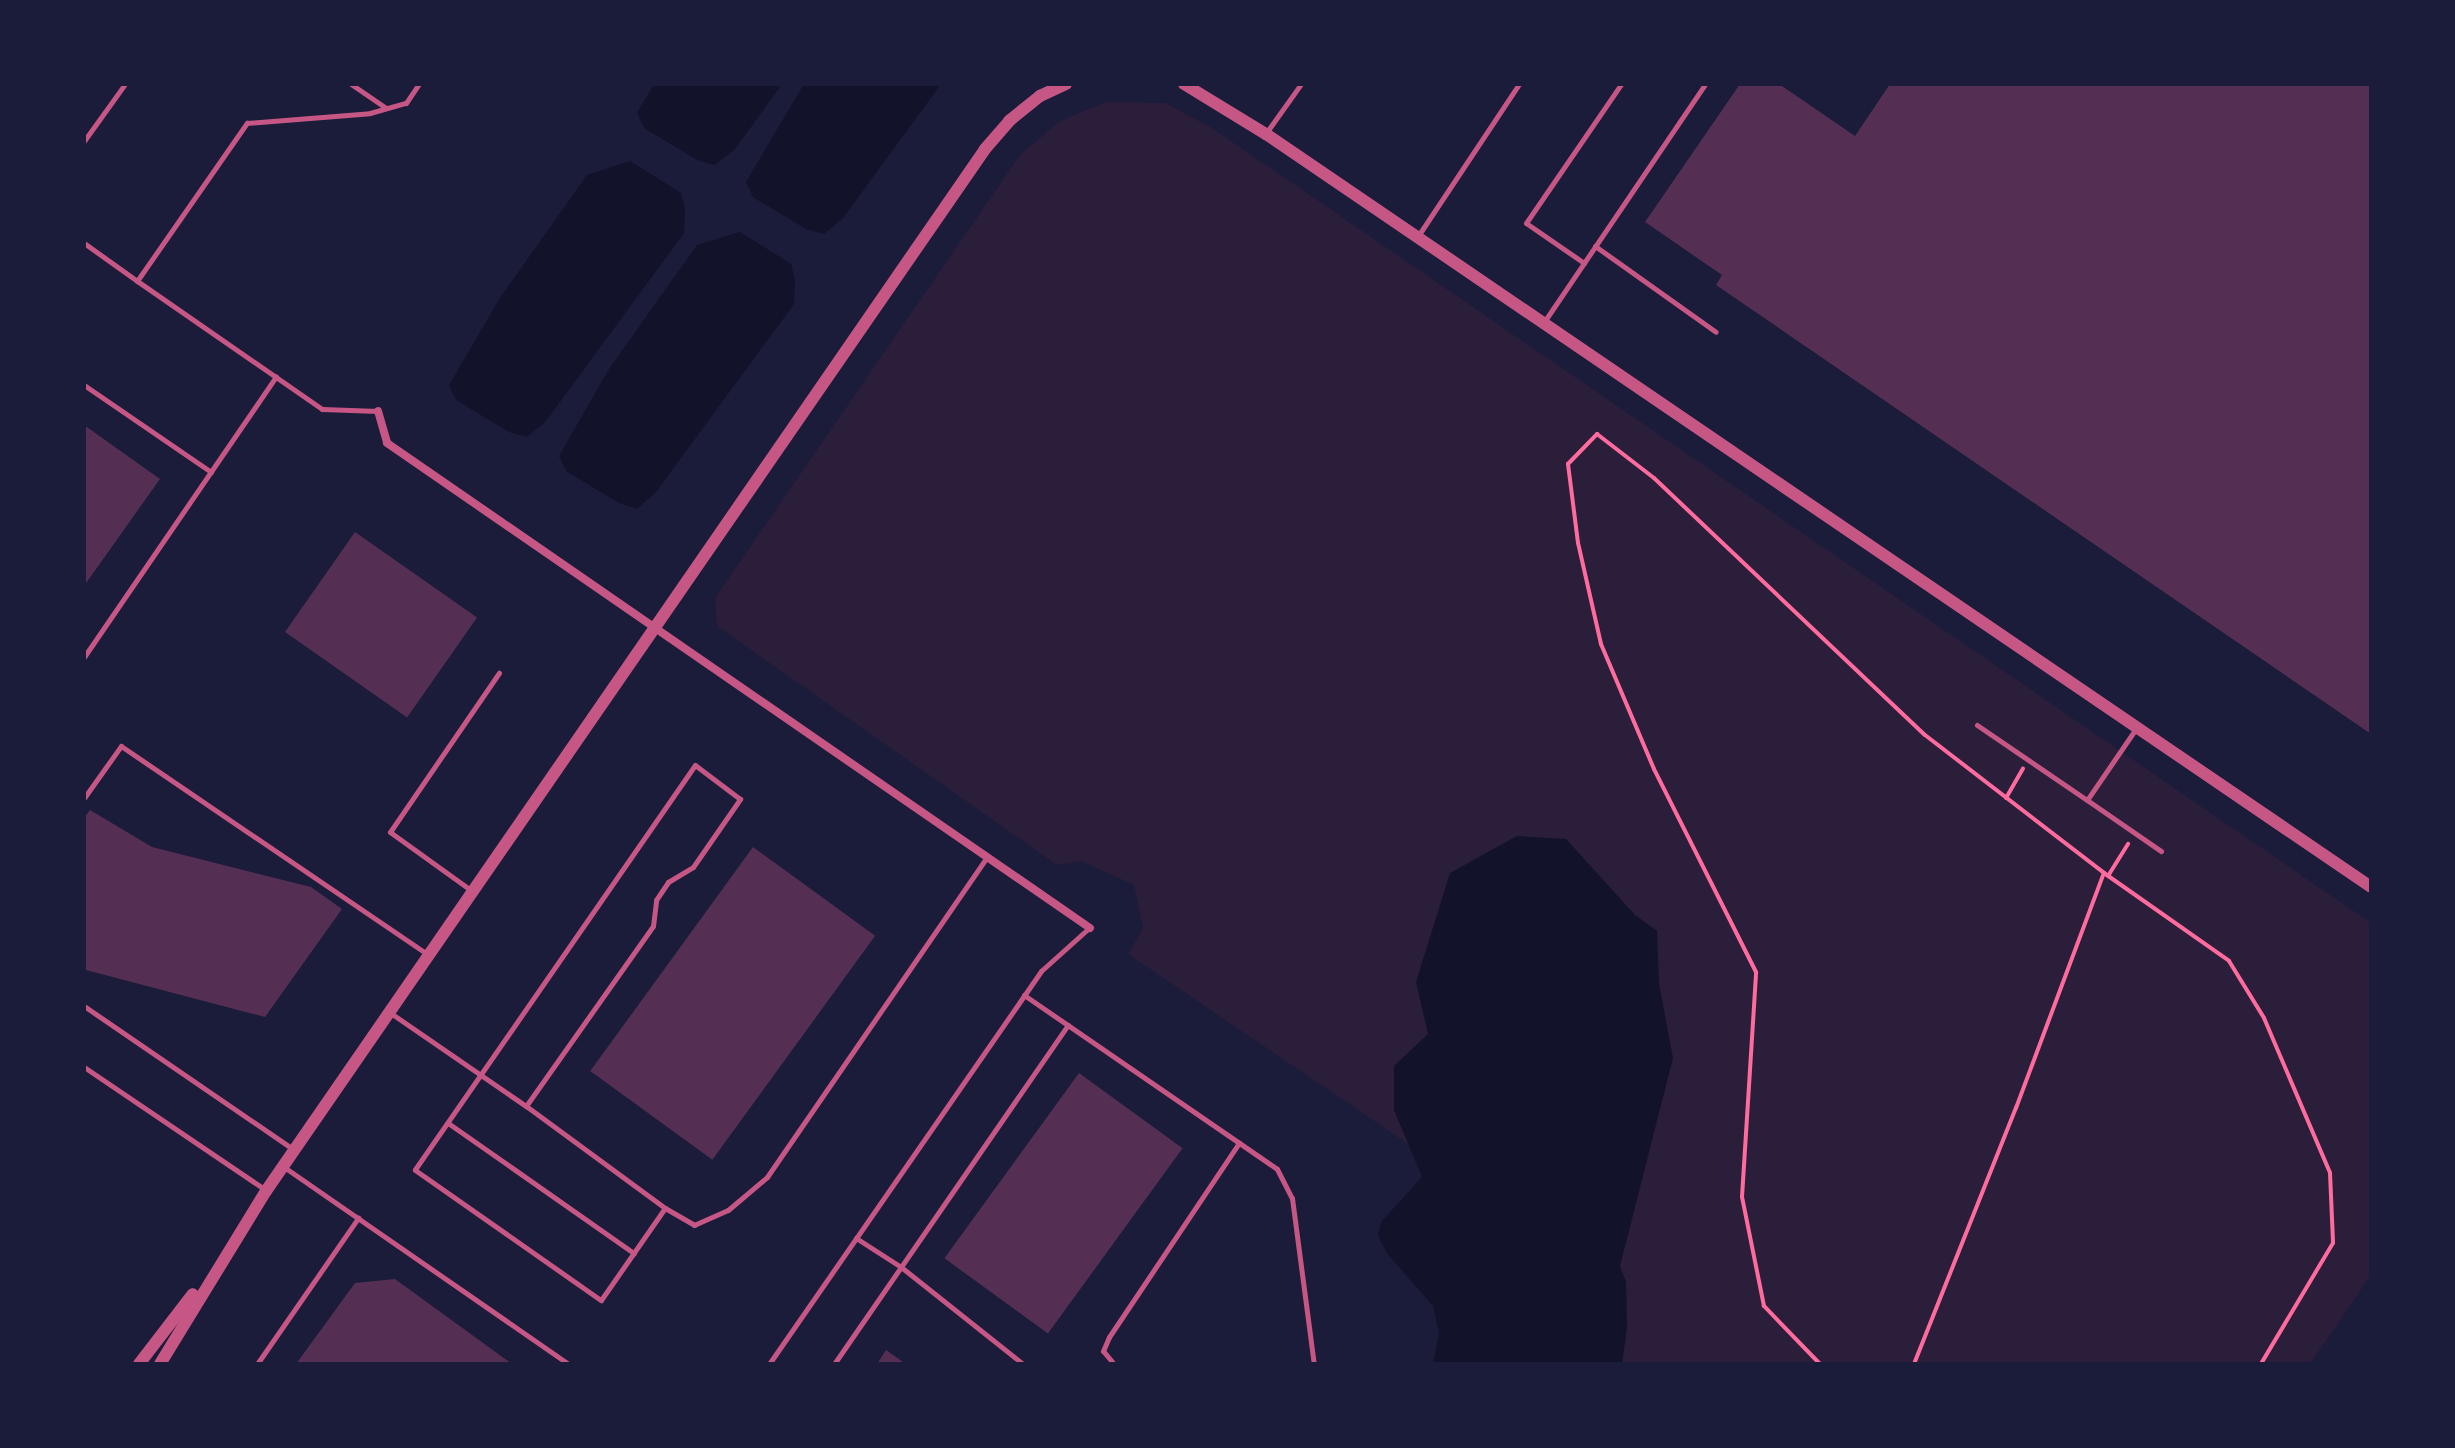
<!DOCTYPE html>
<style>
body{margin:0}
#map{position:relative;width:2455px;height:1448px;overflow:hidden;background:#1b1b3a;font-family:Helvetica,sans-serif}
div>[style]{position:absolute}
.green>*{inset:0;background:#2a1e3b}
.water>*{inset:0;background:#12122b}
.building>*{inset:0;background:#542f53;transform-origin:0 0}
.path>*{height:4px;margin:-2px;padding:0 2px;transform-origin:2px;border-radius:2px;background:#ff6b9d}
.service>*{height:5px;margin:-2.5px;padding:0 2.5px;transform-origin:2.5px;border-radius:2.5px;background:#c65784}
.minor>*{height:8px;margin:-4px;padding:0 4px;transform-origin:4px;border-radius:4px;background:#c65784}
.tertiary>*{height:12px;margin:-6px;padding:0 6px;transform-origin:6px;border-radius:6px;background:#c65784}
span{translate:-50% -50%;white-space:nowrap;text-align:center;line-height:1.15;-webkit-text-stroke:6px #1b1b3a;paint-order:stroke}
.frame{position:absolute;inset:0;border:86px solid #1b1b3a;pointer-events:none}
</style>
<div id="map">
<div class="green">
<i style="clip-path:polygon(1106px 102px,1165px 103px,1212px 128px,2371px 923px,2371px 1275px,2310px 1364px,1545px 1364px,1603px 1276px,1128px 954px,1143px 928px,1134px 885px,1081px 861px,1057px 865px,717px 626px,715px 598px,1020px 155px,1060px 121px)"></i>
</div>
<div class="water">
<i style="clip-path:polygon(654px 84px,782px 84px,735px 149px,715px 165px,697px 160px,644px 128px,637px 113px)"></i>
<i style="clip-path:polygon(804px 84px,941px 84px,843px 218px,824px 234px,806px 229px,753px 197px,746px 182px)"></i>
<i style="clip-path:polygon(630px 161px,681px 193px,685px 209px,684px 233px,546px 421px,527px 437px,509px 432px,456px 400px,449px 385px,500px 298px,587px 175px)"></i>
<i style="clip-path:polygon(740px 232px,791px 264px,795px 280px,794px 304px,656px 492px,637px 509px,619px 503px,566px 471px,559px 456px,609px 369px,697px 245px)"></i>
<i style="clip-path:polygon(1517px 836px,1566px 839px,1635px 915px,1657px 931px,1659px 984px,1673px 1058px,1620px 1266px,1626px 1282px,1627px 1327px,1622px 1364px,1433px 1364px,1439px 1333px,1433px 1306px,1386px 1252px,1378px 1235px,1381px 1222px,1422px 1177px,1394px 1110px,1394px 1066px,1428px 1034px,1416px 982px,1450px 873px)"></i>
</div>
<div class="building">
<i style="clip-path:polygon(1740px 84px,1779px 84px,1855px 136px,1890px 84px,2371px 84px,2371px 734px,1716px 285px,1722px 275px,1645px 222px)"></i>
<i style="clip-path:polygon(84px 425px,160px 479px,84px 586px)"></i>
<i style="left:355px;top:532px;width:149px;height:122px;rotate:35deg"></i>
<i style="clip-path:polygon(90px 810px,152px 847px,311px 887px,342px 909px,265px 1017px,86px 970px,84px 818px)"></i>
<i style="left:753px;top:847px;width:151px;height:277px;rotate:36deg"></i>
<i style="left:1079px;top:1073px;width:128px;height:229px;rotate:36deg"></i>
<i style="clip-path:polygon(395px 1279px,512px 1364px,296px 1364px,355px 1283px)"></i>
<i style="clip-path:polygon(886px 1350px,906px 1364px,877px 1364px)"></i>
</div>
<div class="path">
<i style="left:2006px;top:798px;width:34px;rotate:-60deg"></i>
<i style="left:2108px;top:876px;width:38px;rotate:-58deg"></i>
<i style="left:1820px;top:1364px;width:81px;rotate:-134deg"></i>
<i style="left:1764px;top:1306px;width:111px;rotate:-101.4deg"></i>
<i style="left:1742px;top:1197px;width:225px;rotate:-86.4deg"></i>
<i style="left:1756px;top:972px;width:227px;rotate:-116.7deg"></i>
<i style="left:1654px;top:769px;width:136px;rotate:-113deg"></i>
<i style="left:1601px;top:644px;width:104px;rotate:-102.8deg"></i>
<i style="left:1578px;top:543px;width:80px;rotate:-97.2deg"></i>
<i style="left:1568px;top:464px;width:42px;rotate:-46deg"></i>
<i style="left:1597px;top:434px;width:72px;rotate:37.7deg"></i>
<i style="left:1654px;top:478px;width:373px;rotate:43.5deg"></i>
<i style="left:1925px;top:735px;width:226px;rotate:37.6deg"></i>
<i style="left:2104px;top:873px;width:153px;rotate:35.1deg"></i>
<i style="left:2229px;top:961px;width:67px;rotate:58.4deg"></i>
<i style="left:2264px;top:1018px;width:168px;rotate:66.9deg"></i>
<i style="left:2330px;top:1173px;width:70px;rotate:87.5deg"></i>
<i style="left:2333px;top:1243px;width:141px;rotate:120.8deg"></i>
<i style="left:1914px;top:1364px;width:276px;rotate:-68.3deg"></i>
<i style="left:2016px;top:1108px;width:251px;rotate:-69.5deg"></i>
</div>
<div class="service">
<i style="left:351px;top:84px;width:42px;rotate:34.4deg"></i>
<i style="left:1266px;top:133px;width:60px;rotate:-54.5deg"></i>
<i style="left:84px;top:141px;width:70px;rotate:-54.3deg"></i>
<i style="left:1418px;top:236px;width:182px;rotate:-56.4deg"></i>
<i style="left:84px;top:243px;width:65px;rotate:35.6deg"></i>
<i style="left:1595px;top:246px;width:148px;rotate:35.4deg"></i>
<i style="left:1584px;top:263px;width:70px;rotate:-145.4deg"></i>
<i style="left:1526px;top:223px;width:168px;rotate:-55.6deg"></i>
<i style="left:1544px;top:322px;width:287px;rotate:-55.9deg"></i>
<i style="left:84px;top:385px;width:154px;rotate:34.4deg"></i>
<i style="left:378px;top:411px;width:56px;rotate:-178deg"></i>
<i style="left:322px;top:409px;width:225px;rotate:-145.3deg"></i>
<i style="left:137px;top:281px;width:193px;rotate:-55.2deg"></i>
<i style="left:247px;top:123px;width:123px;rotate:-4.6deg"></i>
<i style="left:370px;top:113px;width:37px;rotate:-16deg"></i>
<i style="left:406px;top:103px;width:23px;rotate:-56deg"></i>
<i style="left:84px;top:657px;width:340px;rotate:-55.6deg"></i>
<i style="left:1977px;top:725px;width:133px;rotate:34.3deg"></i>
<i style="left:2137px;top:727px;width:88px;rotate:124.4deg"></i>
<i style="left:2087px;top:800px;width:90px;rotate:34.6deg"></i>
<i style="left:84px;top:798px;width:64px;rotate:-54.6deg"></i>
<i style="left:121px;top:746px;width:371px;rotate:34.2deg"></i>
<i style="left:472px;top:891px;width:101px;rotate:-144.3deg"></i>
<i style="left:390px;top:832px;width:193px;rotate:-55.6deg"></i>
<i style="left:1024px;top:995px;width:307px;rotate:34.5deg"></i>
<i style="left:1277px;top:1169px;width:33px;rotate:63deg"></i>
<i style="left:1292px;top:1198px;width:167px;rotate:82.5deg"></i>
<i style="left:84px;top:1006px;width:255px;rotate:34.4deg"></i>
<i style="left:392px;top:1014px;width:163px;rotate:34.5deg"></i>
<i style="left:84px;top:1067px;width:220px;rotate:34.1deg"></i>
<i style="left:448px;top:1123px;width:227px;rotate:35deg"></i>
<i style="left:284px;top:1167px;width:346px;rotate:34.7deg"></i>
<i style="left:665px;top:1208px;width:172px;rotate:-143.7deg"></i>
<i style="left:526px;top:1106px;width:220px;rotate:-54.8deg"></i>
<i style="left:653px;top:926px;width:26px;rotate:-83deg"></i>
<i style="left:656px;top:900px;width:22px;rotate:-56deg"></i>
<i style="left:668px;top:882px;width:29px;rotate:-31deg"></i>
<i style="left:693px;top:867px;width:83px;rotate:-55.3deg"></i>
<i style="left:740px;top:799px;width:56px;rotate:-142.9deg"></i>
<i style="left:695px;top:765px;width:492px;rotate:124.7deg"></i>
<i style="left:415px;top:1170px;width:227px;rotate:35deg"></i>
<i style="left:601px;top:1300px;width:112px;rotate:-55.2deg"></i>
<i style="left:665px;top:1208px;width:34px;rotate:30deg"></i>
<i style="left:694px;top:1225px;width:37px;rotate:-24deg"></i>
<i style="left:728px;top:1210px;width:51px;rotate:-40.2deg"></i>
<i style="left:767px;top:1177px;width:388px;rotate:-55.5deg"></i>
<i style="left:856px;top:1238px;width:54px;rotate:32.8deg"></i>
<i style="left:901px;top:1267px;width:156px;rotate:38.5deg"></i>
<i style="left:257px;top:1364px;width:178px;rotate:-55.3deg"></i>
<i style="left:769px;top:1364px;width:478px;rotate:-55.3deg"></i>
<i style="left:1041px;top:971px;width:64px;rotate:-41.9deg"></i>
<i style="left:834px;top:1364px;width:412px;rotate:-55.4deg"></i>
<i style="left:1114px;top:1364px;width:17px;rotate:-130deg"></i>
<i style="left:1103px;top:1351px;width:15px;rotate:-67deg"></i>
<i style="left:1109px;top:1337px;width:234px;rotate:-56.2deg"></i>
</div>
<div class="minor">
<i style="left:378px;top:411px;width:33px;rotate:74deg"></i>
<i style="left:387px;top:443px;width:854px;rotate:34.6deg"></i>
</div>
<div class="tertiary">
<i style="left:1184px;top:84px;width:96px;rotate:31.4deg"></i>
<i style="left:1266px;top:134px;width:1337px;rotate:34.27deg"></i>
<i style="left:139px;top:1364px;width:88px;rotate:-52.4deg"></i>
<i style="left:160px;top:1364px;width:203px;rotate:-58.5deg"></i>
<i style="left:266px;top:1191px;width:1266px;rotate:-55.39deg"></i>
<i style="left:985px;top:149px;width:37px;rotate:-49deg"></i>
<i style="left:1009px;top:121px;width:40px;rotate:-39deg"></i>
<i style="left:1040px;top:96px;width:29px;rotate:-25deg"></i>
</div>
<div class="frame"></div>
</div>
